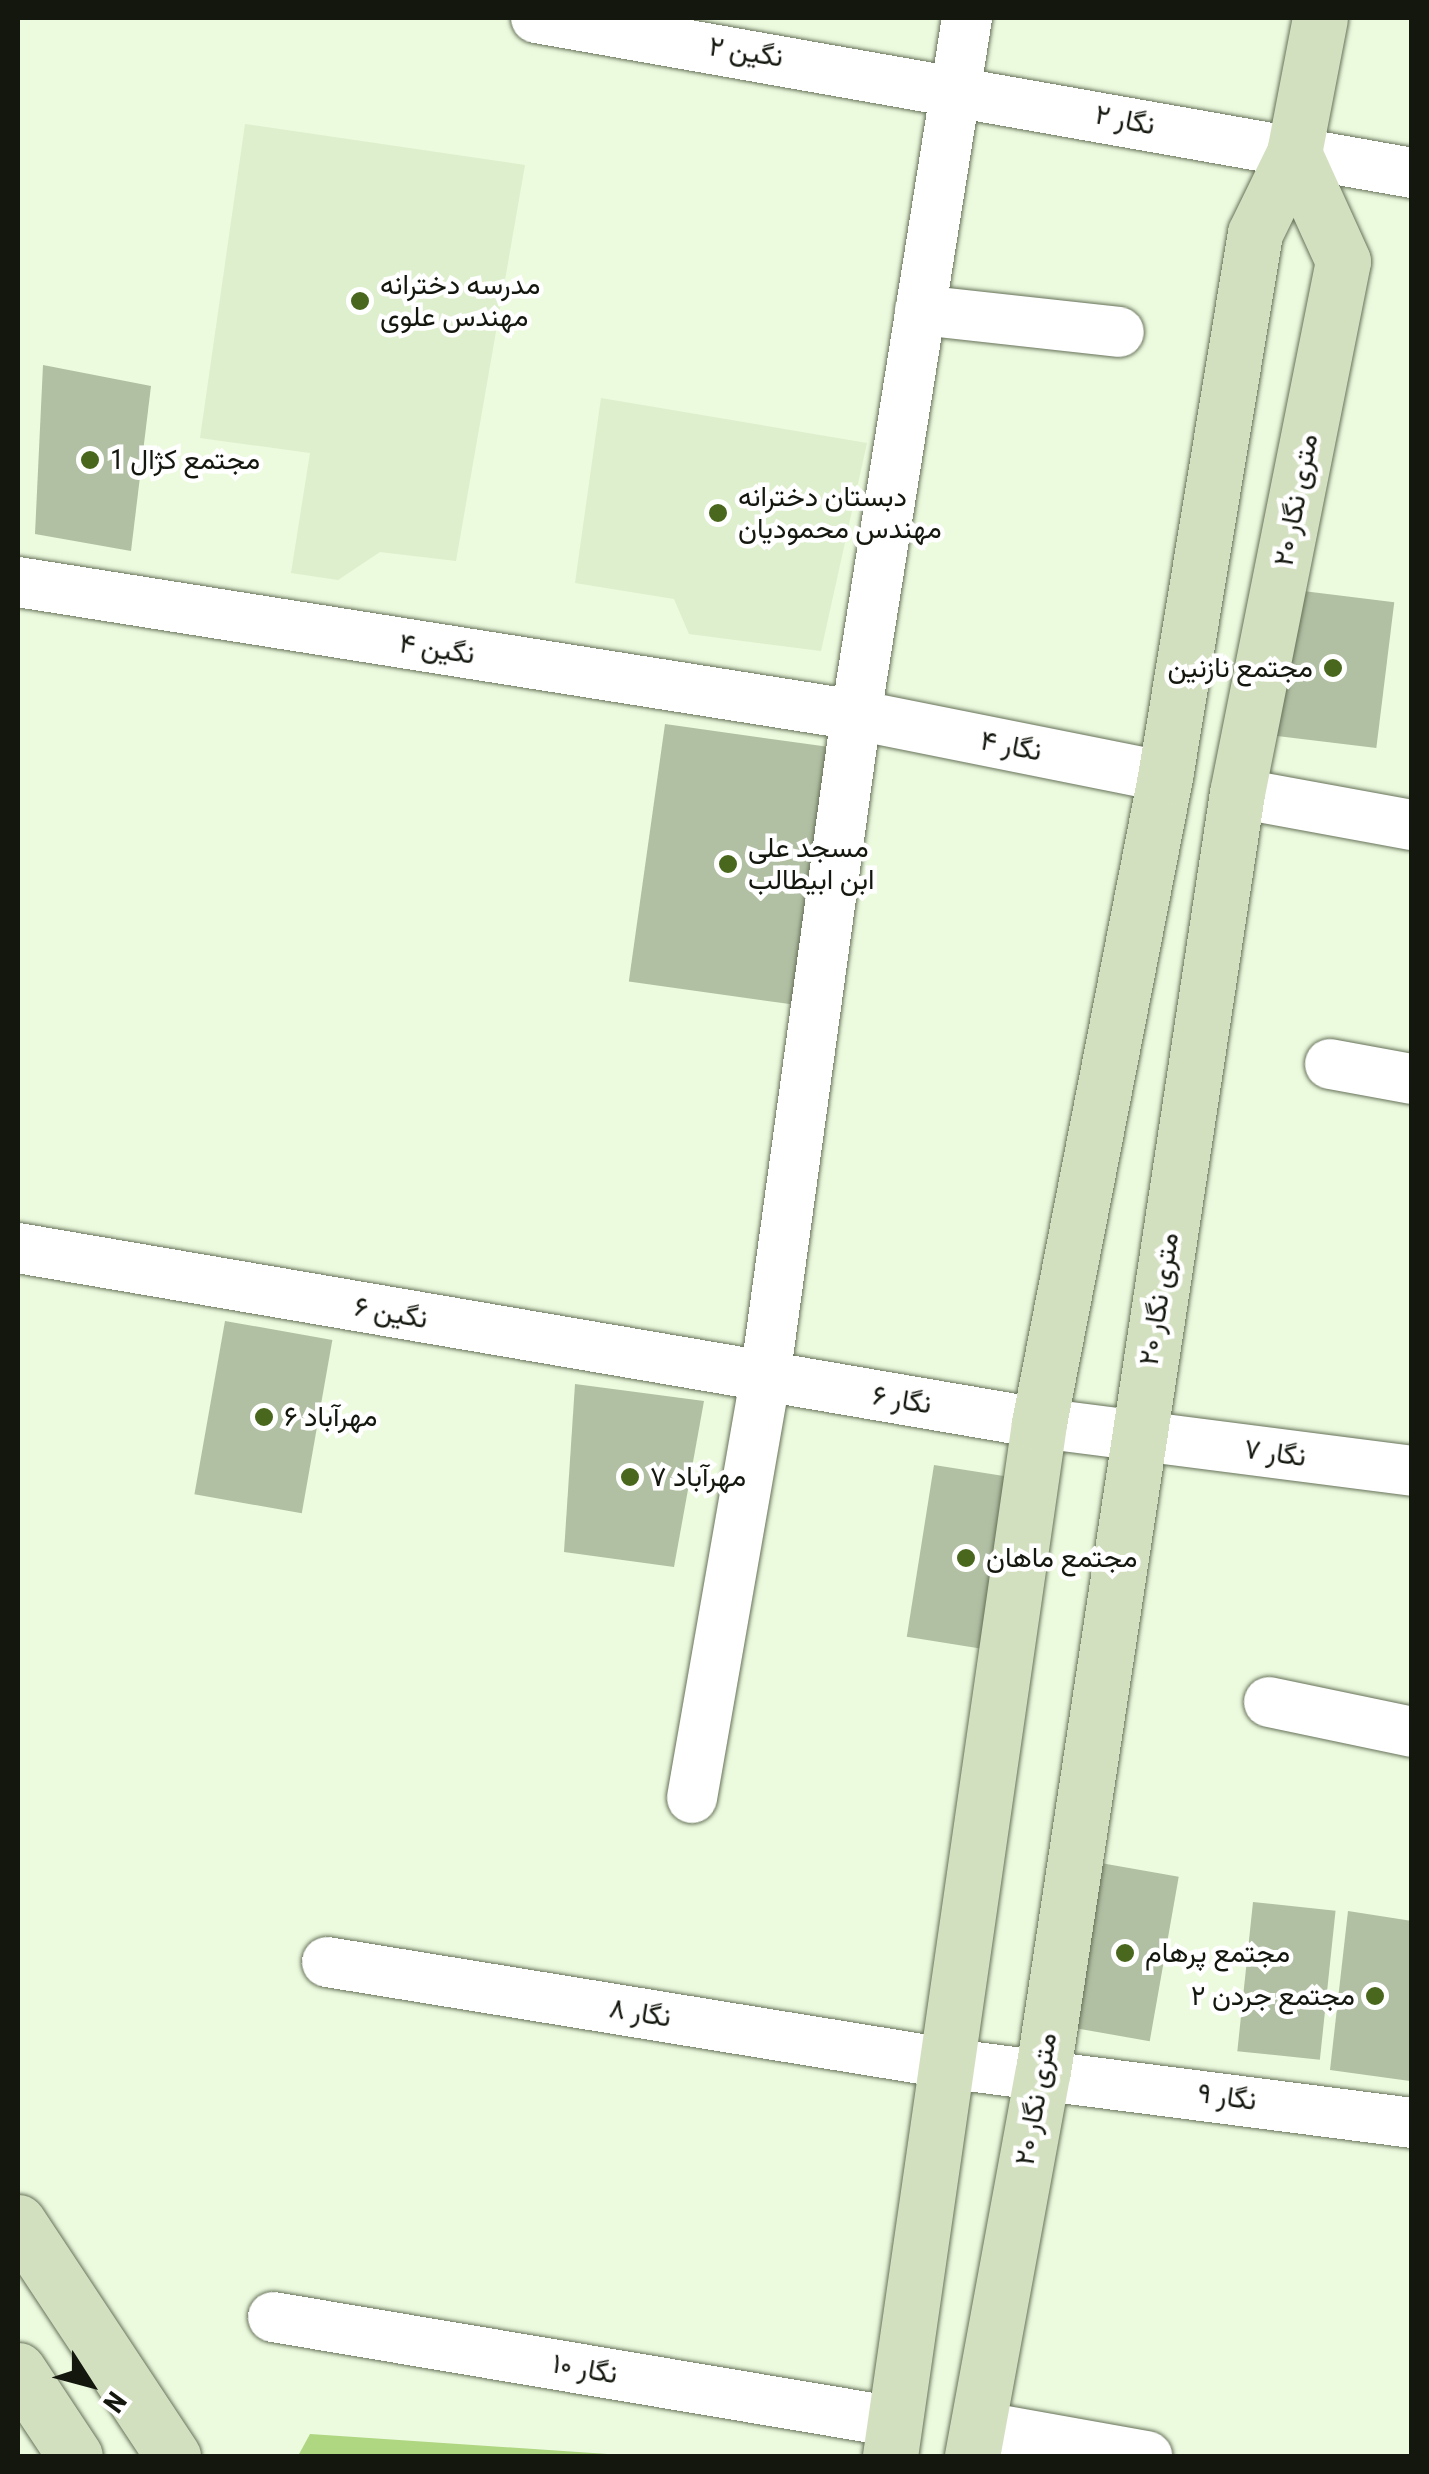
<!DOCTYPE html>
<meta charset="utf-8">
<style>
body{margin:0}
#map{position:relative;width:1429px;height:2474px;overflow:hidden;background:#ecfade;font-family:"Roboto Condensed",Vazirmatn,sans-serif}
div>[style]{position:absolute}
.built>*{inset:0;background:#ddefcc}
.green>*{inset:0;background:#afd681}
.building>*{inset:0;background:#b1bfa3;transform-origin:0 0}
.roads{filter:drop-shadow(0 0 2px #667259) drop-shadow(0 0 2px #667259)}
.street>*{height:50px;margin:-25px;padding:0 25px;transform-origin:25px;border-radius:25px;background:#fff}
.secondary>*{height:55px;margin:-27.5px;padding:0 27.5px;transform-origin:27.5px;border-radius:27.5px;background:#d3e0c0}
.dots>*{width:28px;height:28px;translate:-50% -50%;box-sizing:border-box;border:5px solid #fff;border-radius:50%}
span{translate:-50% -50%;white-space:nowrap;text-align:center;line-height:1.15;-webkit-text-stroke:9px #fff;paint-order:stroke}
.street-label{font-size:28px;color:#13170e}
.poi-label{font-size:28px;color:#13170e}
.left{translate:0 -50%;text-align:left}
.right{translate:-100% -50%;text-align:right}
.frame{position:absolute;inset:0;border:20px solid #13170e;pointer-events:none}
.north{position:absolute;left:40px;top:2334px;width:100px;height:100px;-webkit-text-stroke:8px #fff;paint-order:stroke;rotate:126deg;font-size:28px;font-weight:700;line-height:40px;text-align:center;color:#13170e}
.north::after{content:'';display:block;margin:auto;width:35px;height:45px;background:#13170e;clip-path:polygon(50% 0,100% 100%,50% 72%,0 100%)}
</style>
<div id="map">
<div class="built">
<i style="clip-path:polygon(245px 124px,525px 165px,456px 561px,380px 552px,338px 580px,291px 573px,310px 453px,200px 438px)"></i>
<i style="clip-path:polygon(601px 398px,867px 443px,821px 651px,689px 634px,674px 599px,575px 583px)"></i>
</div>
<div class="green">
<i style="clip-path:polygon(310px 2434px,637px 2456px,298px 2456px)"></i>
</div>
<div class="building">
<i style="clip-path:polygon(43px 365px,151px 386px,131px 551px,35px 534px)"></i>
<i style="left:1295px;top:590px;width:100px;height:147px;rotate:7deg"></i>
<i style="left:665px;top:724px;width:166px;height:260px;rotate:8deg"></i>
<i style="left:225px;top:1321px;width:109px;height:176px;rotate:10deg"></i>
<i style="clip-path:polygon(575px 1384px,704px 1401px,674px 1567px,564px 1552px)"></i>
<i style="left:934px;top:1465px;width:87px;height:174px;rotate:9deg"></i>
<i style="left:1095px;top:1862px;width:85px;height:167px;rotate:10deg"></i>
<i style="left:1253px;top:1902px;width:83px;height:150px;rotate:6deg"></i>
<i style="clip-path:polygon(1348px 1911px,1412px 1921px,1410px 2081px,1330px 2070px)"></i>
</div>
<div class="roads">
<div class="street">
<i style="left:536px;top:18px;width:890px;rotate:10.03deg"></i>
<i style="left:920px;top:310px;width:200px;rotate:6.3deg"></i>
<i style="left:18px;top:582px;width:848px;rotate:9.02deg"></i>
<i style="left:856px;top:715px;width:315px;rotate:11.3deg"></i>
<i style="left:1237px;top:793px;width:178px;rotate:10.4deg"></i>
<i style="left:1330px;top:1064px;width:83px;rotate:10.4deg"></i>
<i style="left:18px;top:1248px;width:1036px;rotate:9.73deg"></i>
<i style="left:1039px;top:1423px;width:376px;rotate:7.3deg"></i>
<i style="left:1269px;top:1702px;width:146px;rotate:11.8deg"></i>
<i style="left:692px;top:1798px;width:426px;rotate:-80.1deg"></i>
<i style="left:765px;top:1378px;width:669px;rotate:-82.18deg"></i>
<i style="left:856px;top:715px;width:706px;rotate:-80.95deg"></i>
<i style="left:327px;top:1962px;width:633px;rotate:9.27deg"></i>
<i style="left:952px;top:2064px;width:464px;rotate:7.3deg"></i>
<i style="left:273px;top:2317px;width:632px;rotate:9.57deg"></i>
<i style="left:978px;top:2426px;width:172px;rotate:10.1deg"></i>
</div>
<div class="secondary">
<i style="left:18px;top:2222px;width:281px;rotate:56.5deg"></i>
<i style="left:18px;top:2370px;width:103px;rotate:56.5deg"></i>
<i style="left:890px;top:2456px;width:1044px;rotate:-81.79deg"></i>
<i style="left:1039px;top:1423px;width:658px;rotate:-78.96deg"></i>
<i style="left:1165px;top:777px;width:551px;rotate:-80.61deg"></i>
<i style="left:1255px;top:233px;width:89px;rotate:-64deg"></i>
<i style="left:1294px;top:153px;width:137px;rotate:-79.1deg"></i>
<i style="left:972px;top:2456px;width:391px;rotate:-79.6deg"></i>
<i style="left:1043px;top:2071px;width:1293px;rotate:-81.37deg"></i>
<i style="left:1237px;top:793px;width:542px;rotate:-78.73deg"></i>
<i style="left:1343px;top:261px;width:119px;rotate:-114.4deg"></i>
</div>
</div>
<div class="dots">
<i style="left:360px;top:301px;background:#4a681d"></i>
<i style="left:90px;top:460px;background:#4a681d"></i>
<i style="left:718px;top:513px;background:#4a681d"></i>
<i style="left:1333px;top:668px;background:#4a681d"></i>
<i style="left:728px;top:864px;background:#4a681d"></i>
<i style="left:264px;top:1417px;background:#4a681d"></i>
<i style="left:630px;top:1477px;background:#4a681d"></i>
<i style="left:966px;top:1558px;background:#4a681d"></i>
<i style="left:1125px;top:1953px;background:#4a681d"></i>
<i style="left:1375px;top:1996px;background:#4a681d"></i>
</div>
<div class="street-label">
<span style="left:746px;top:52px;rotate:9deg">نگین ۲</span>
<span style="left:1125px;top:120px;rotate:11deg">نگار ۲</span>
<span style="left:1296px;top:500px;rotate:-79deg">۲۰ متری نگار</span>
<span style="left:437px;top:649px;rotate:9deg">نگین ۴</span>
<span style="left:1011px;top:746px;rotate:11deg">نگار ۴</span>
<span style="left:1159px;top:1299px;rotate:-81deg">۲۰ متری نگار</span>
<span style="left:391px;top:1313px;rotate:10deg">نگین ۶</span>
<span style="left:902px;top:1400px;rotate:9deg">نگار ۶</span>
<span style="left:1275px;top:1453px;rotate:8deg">نگار ۷</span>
<span style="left:640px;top:2013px;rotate:9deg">نگار ۸</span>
<span style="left:1227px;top:2097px;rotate:8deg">نگار ۹</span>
<span style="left:1036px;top:2099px;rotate:-80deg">۲۰ متری نگار</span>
<span style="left:585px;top:2369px;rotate:10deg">نگار ۱۰</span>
</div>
<div class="poi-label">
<span class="left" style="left:380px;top:301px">مدرسه دخترانه<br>مهندس علوی</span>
<span class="left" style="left:110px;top:460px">مجتمع کژال 1</span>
<span class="left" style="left:738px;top:513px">دبستان دخترانه<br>مهندس محمودیان</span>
<span class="right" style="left:1313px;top:668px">مجتمع نازنین</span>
<span class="left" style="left:748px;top:864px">مسجد علی<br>ابن ابیطالب</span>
<span class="left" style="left:284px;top:1417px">مهرآباد ۶</span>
<span class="left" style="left:650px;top:1477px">مهرآباد ۷</span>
<span class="left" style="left:986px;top:1558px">مجتمع ماهان</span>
<span class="left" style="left:1145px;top:1953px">مجتمع پرهام</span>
<span class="right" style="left:1355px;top:1996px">مجتمع جردن ۲</span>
</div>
<div class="frame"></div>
<div class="north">N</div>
</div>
